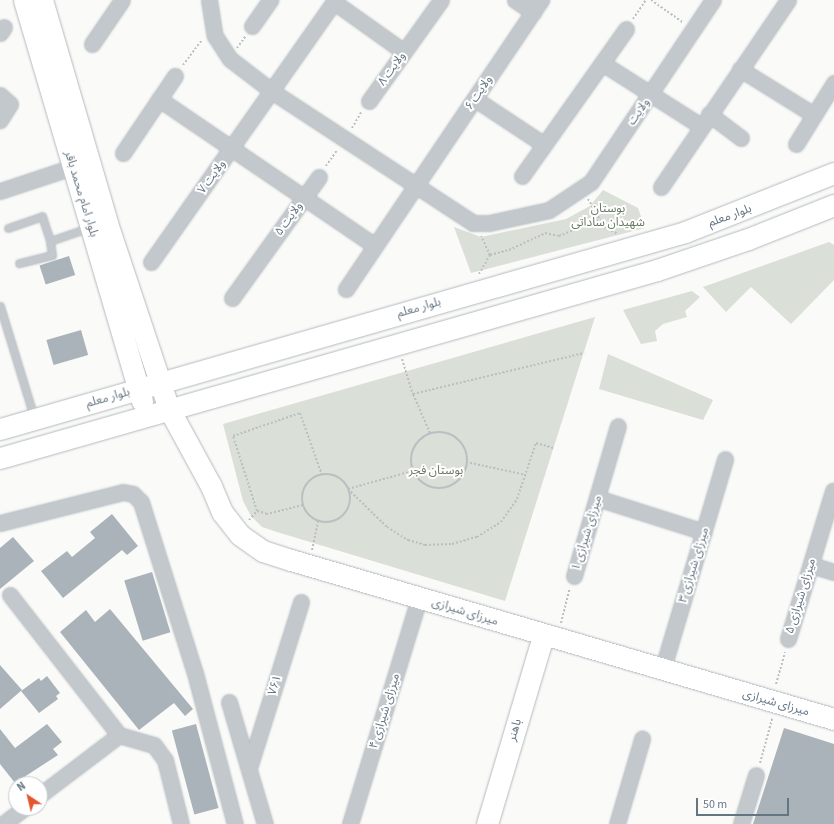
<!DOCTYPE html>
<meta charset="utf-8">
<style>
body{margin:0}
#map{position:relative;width:834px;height:824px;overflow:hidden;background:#fafaf8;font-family:"Source Sans 3","Noto Sans Arabic",sans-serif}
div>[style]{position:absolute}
.green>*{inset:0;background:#dadfd7}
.building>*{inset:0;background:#aab3b9;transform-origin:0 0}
.path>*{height:2px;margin-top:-1px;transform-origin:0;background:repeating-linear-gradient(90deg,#bbbfc2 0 2px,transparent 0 4px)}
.path>.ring{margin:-1px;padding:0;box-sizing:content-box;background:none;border:2px solid #bbbfc2;border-radius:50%}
.roads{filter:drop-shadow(0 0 1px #b3babf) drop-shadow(0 0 1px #b3babf)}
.lane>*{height:7px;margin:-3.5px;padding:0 3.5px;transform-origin:3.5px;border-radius:3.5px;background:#c3c8cc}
.street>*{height:15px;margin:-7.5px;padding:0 7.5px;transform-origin:7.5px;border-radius:7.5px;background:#c3c8cc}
.secondary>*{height:21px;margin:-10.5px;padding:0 10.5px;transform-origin:10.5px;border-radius:10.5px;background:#fff}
span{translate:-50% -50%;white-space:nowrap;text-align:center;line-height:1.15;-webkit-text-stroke:4px #fff;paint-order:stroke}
.street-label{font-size:12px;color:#657683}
.park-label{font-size:12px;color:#687a64}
.north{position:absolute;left:8px;top:776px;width:40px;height:40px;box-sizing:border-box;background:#fff;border:1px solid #c1c8cd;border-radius:50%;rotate:325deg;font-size:11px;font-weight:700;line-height:16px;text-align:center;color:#657683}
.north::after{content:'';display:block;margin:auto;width:14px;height:18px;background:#e4572e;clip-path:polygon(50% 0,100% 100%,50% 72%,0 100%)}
.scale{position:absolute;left:696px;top:798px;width:93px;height:18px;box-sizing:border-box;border:2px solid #657683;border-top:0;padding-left:5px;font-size:12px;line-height:14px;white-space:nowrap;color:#657683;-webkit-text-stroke:3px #fff;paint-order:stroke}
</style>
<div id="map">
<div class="green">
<i style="clip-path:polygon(603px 190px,638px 208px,645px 228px,471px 273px,454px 227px,481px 237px,566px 219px,590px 206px)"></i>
<i style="clip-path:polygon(829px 242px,834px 245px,834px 280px,791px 324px,751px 287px,726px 312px,703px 287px)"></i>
<i style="clip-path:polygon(692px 291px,700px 297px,685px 311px,687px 317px,663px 324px,655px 331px,657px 341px,641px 344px,623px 310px)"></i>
<i style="clip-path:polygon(595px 317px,505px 601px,277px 532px,262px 527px,251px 516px,243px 501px,223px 424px)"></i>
<i style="clip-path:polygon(608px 354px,713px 400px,703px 420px,599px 389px)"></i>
</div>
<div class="building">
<i style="left:69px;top:256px;width:20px;height:31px;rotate:72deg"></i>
<i style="left:81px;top:330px;width:26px;height:36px;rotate:74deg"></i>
<i style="clip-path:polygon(112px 514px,138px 546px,127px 555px,122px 550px,63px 598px,41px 571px,67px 551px,72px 557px,95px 538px,90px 532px)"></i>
<i style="clip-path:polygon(13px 537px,34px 561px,0 589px,0 548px)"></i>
<i style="left:152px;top:572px;width:63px;height:29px;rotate:73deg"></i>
<i style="clip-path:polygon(110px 609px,193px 709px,185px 716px,174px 703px,139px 730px,60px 632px,86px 610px,95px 622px)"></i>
<i style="clip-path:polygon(0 665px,22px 690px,0 709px)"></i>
<i style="clip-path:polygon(47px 676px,60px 693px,56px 696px,58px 699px,39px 713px,21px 691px,39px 678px,41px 681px)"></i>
<i style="clip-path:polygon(47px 724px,62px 742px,53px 749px,58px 755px,15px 783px,0 764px,0 729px,15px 748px)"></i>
<i style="left:196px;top:724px;width:87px;height:25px;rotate:75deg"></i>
<i style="clip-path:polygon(784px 728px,834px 744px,834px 824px,753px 824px)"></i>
</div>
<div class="path">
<i style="left:651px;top:0;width:39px;rotate:35deg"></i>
<i style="left:633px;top:19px;width:23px;rotate:-56deg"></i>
<i style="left:237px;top:48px;width:14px;rotate:-54deg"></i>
<i style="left:183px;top:65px;width:31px;rotate:-53deg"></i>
<i style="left:352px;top:128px;width:20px;rotate:-60deg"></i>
<i style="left:326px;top:166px;width:19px;rotate:-55deg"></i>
<i style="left:588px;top:199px;width:32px;rotate:60deg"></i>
<i style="left:604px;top:227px;width:16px;rotate:27deg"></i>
<i style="left:490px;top:255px;width:20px;rotate:-15deg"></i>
<i style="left:509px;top:250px;width:40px;rotate:-25deg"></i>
<i style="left:545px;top:233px;width:14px;rotate:12deg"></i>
<i style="left:559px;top:236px;width:43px;rotate:-21.8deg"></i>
<i style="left:479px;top:274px;width:22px;rotate:-60deg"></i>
<i style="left:490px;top:255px;width:21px;rotate:-115deg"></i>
<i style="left:402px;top:359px;width:37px;rotate:73deg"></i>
<i class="ring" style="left:411px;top:432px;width:54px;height:54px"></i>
<i style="left:430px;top:433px;width:43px;rotate:-113.6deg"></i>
<i style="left:413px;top:394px;width:176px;rotate:-13.5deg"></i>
<i style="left:466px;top:462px;width:61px;rotate:12.2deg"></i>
<i class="ring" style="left:302px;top:474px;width:46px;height:46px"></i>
<i style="left:348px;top:489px;width:54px;rotate:44.3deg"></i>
<i style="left:387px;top:527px;width:25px;rotate:32deg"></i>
<i style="left:408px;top:540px;width:18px;rotate:16deg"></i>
<i style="left:425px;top:545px;width:27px;rotate:-2deg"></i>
<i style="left:452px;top:544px;width:26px;rotate:-16deg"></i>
<i style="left:477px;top:537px;width:28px;rotate:-32deg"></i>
<i style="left:501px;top:522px;width:28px;rotate:-55deg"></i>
<i style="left:517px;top:499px;width:59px;rotate:-71.3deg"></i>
<i style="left:536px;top:443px;width:19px;rotate:16deg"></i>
<i style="left:348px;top:489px;width:66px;rotate:-15.7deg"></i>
<i style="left:303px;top:505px;width:37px;rotate:166deg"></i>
<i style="left:267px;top:514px;width:10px;rotate:-163deg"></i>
<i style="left:257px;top:511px;width:79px;rotate:-107.7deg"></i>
<i style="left:233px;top:436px;width:71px;rotate:-18.9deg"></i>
<i style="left:300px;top:413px;width:66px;rotate:70.5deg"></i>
<i style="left:249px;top:520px;width:12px;rotate:-48deg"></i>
<i style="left:312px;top:550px;width:30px;rotate:-78deg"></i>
<i style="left:561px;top:623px;width:36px;rotate:-76deg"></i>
<i style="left:776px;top:684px;width:33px;rotate:-74deg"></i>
<i style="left:760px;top:763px;width:46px;rotate:-74.7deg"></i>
</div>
<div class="roads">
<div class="lane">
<i style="left:8px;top:228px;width:36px;rotate:-19deg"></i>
<i style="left:42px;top:216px;width:26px;rotate:72deg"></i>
<i style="left:50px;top:241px;width:14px;rotate:82deg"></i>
<i style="left:52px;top:255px;width:34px;rotate:166deg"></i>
<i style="left:50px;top:241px;width:40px;rotate:-18.9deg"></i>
<i style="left:0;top:306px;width:116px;rotate:73deg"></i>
</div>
<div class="street">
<i style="left:209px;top:0;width:36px;rotate:81deg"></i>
<i style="left:215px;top:36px;width:27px;rotate:57deg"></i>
<i style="left:230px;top:59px;width:54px;rotate:37.5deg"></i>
<i style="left:273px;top:92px;width:239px;rotate:33.2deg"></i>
<i style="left:473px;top:223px;width:16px"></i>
<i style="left:489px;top:223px;width:61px;rotate:-12.2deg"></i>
<i style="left:549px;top:210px;width:50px;rotate:-33.7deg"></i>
<i style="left:591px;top:182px;width:219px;rotate:-56.2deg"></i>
<i style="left:515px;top:0;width:22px;rotate:34deg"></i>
<i style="left:334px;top:2px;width:86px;rotate:35.5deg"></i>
<i style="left:252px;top:26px;width:32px;rotate:-55deg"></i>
<i style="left:0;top:33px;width:7px;rotate:-56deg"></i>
<i style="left:92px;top:44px;width:53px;rotate:-55.7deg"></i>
<i style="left:602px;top:63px;width:117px;rotate:32.5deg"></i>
<i style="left:740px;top:69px;width:87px;rotate:31.9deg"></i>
<i style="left:0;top:95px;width:13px;rotate:42deg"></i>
<i style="left:10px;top:104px;width:19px;rotate:122deg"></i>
<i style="left:159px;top:99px;width:261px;rotate:34.2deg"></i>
<i style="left:475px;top:99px;width:82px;rotate:33.5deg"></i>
<i style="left:369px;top:101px;width:124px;rotate:-54.5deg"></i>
<i style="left:709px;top:114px;width:40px;rotate:37deg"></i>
<i style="left:796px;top:144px;width:72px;rotate:-58.1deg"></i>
<i style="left:123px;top:153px;width:93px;rotate:-56deg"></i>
<i style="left:522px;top:176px;width:180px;rotate:-54.7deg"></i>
<i style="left:661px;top:187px;width:226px;rotate:-55.8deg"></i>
<i style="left:0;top:191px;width:76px;rotate:-18.4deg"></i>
<i style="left:151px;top:262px;width:320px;rotate:-54.9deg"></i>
<i style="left:346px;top:289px;width:349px;rotate:-56deg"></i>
<i style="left:232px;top:298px;width:149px;rotate:-54.3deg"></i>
<i style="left:597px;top:498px;width:112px;rotate:17.6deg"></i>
<i style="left:0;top:523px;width:127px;rotate:-14.1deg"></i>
<i style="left:123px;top:492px;width:10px;rotate:11deg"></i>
<i style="left:133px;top:494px;width:11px;rotate:45deg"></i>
<i style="left:141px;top:502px;width:179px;rotate:72.5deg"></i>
<i style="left:195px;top:673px;width:156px;rotate:75.2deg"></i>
<i style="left:811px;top:565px;width:24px;rotate:17deg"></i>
<i style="left:574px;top:576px;width:156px;rotate:-73.7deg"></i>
<i style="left:10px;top:595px;width:177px;rotate:52.1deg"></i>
<i style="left:119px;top:735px;width:99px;rotate:142.8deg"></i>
<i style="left:788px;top:639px;width:155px;rotate:-73.1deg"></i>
<i style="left:662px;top:671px;width:221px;rotate:-73.4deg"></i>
<i style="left:229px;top:702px;width:127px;rotate:73.6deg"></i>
<i style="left:119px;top:735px;width:36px;rotate:16deg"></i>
<i style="left:154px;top:745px;width:19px;rotate:54deg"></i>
<i style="left:165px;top:760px;width:66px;rotate:76deg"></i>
<i style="left:249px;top:768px;width:174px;rotate:-72.6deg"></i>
<i style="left:3px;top:824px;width:26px;rotate:-37deg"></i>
<i style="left:350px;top:824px;width:235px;rotate:-73deg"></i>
<i style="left:617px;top:824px;width:89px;rotate:-73.6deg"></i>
<i style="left:741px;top:824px;width:51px;rotate:-73deg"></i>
</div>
<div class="secondary">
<i style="left:24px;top:0;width:418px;rotate:73.6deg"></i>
<i style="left:42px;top:0;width:232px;rotate:73.7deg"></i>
<i style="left:107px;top:223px;width:196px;rotate:71.6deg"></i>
<i style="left:169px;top:409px;width:88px;rotate:61.4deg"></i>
<i style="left:211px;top:486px;width:28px;rotate:67deg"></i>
<i style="left:222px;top:512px;width:29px;rotate:52deg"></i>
<i style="left:240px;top:535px;width:28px;rotate:35deg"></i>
<i style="left:263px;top:551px;width:29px;rotate:18deg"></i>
<i style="left:291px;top:560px;width:566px;rotate:16.32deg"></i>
<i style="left:0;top:429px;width:713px;rotate:-16.04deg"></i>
<i style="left:685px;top:232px;width:160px;rotate:-21.6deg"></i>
<i style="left:0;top:458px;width:683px;rotate:-15.97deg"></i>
<i style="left:657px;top:270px;width:96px;rotate:-18.8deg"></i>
<i style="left:748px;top:239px;width:92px;rotate:-21.6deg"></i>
<i style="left:487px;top:824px;width:196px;rotate:-73.4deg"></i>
</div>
</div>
<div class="street-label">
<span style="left:392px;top:69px;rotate:-54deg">ولایت ۸</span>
<span style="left:479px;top:93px;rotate:-56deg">ولایت ۶</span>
<span style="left:639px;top:112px;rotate:-56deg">ولایت</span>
<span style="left:212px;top:177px;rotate:-54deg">ولایت ۷</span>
<span style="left:81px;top:194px;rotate:73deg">بلوار امام محمد باقر</span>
<span style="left:730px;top:216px;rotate:-20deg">بلوار معلم</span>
<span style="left:289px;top:219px;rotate:-54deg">ولایت ۵</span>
<span style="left:419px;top:308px;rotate:-16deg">بلوار معلم</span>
<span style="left:108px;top:398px;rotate:-16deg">بلوار معلم</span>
<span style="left:587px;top:533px;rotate:-73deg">میرزای شیرازی ۱</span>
<span style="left:694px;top:565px;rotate:-73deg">میرزای شیرازی ۳</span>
<span style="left:801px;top:596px;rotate:-73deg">میرزای شیرازی ۵</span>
<span style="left:465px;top:612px;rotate:17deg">میرزای شیرازی</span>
<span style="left:275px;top:685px;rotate:-73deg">۷۶۱</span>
<span style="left:776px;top:703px;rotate:16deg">میرزای شیرازی</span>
<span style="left:385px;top:711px;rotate:-73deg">میرزای شیرازی ۴</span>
<span style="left:515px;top:730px;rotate:-73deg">باهنر</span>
</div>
<div class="park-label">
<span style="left:608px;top:216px">بوستان<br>شهیدان ساداتی</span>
<span style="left:436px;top:471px">بوستان فجر</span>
</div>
<div class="north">N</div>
<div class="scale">50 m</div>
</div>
